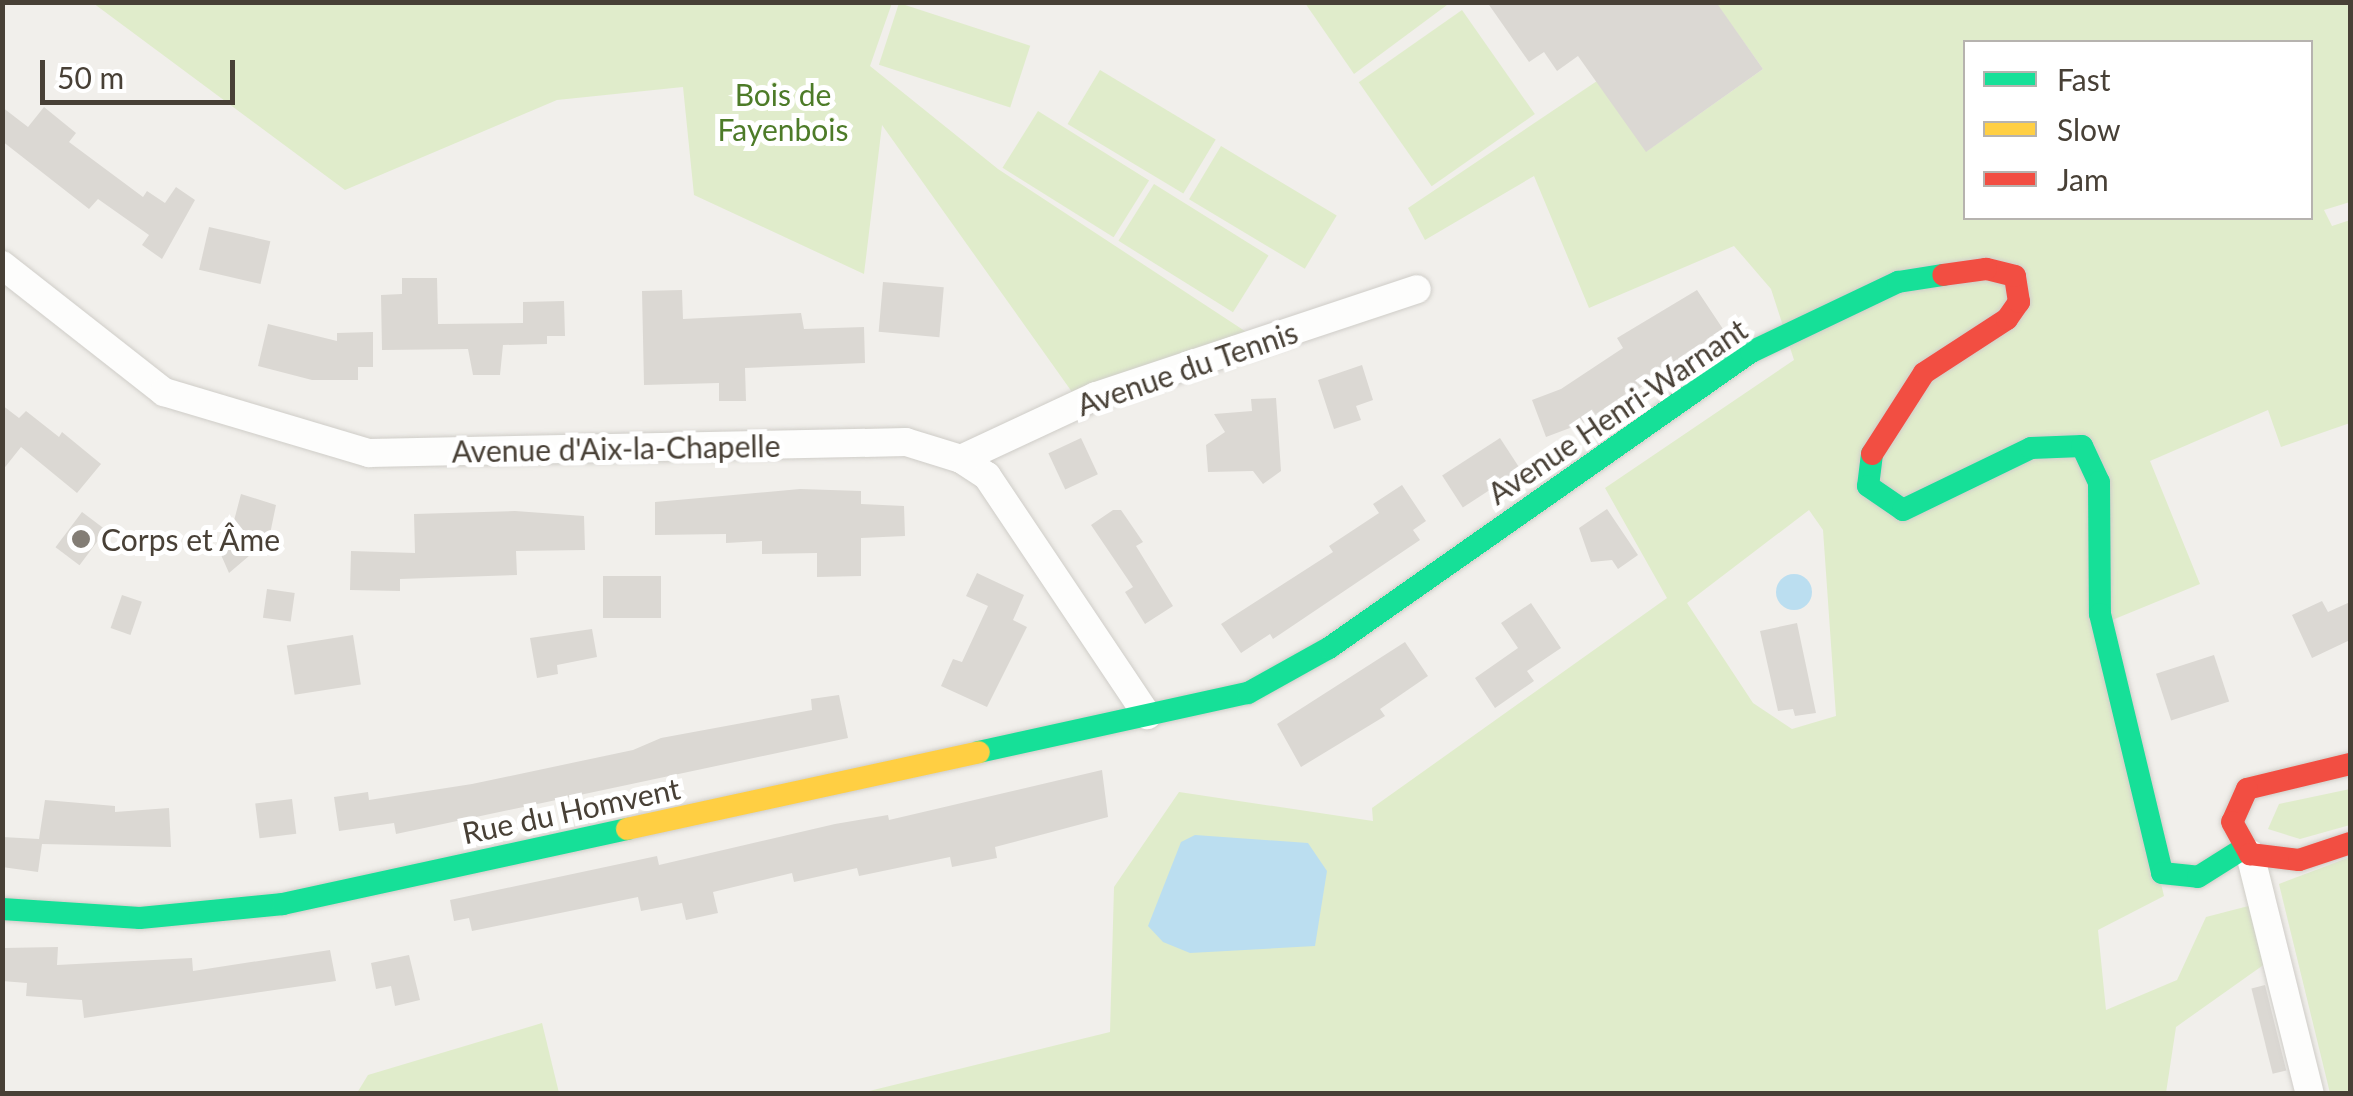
<!DOCTYPE html>
<meta charset="utf-8">
<style>
body{margin:0}
#map{position:relative;width:2353px;height:1096px;overflow:hidden;background:#f1efeb;font-family:Lato,sans-serif}
div>[style]{position:absolute}
.green>*{inset:0;background:#e0eccb;transform-origin:0 0}
.water>*{inset:0;background:#bbdef0}
.round{border-radius:50%}
.building>*{inset:0;background:#dbd8d3;transform-origin:0 0}
.roads{filter:drop-shadow(0 0 2px #cfcdc8) drop-shadow(0 0 2px #cfcdc8)}
.street>*{height:28px;margin:-14px;padding:0 14px;transform-origin:14px;border-radius:14px;background:#fdfdfc}
.fast>*{height:22px;margin:-11px;padding:0 11px;transform-origin:11px;border-radius:11px;background:#16e098}
.slow>*{height:22px;margin:-11px;padding:0 11px;transform-origin:11px;border-radius:11px;background:#ffcf43}
.jam>*{height:22px;margin:-11px;padding:0 11px;transform-origin:11px;border-radius:11px;background:#f24e42}
.dots>*{width:28px;height:28px;translate:-50% -50%;box-sizing:border-box;border:5px solid #fff;border-radius:50%}
span{translate:-50% -50%;white-space:nowrap;text-align:center;line-height:1.15;-webkit-text-stroke:10px #fff;paint-order:stroke}
.park-label{font-size:30px;color:#4d7b28}
.street-label{font-size:30px;color:#484036}
.poi-label{font-size:30px;color:#484036}
.left{translate:0 -50%;text-align:left}
.frame{position:absolute;inset:0;border:5px solid #484036;pointer-events:none}
.legend{position:absolute;left:1963px;top:40px;width:350px;height:180px;box-sizing:border-box;background:#fff;border:2px solid #b6b3af;margin:0;padding:12px 18px;list-style:none;font-size:30px;color:#484036}
.legend li{display:flex;align-items:center;gap:20px;height:50px}
.legend b{width:50px;border:2px solid #b6b3af}
.scale{position:absolute;left:40px;top:60px;width:195px;height:45px;box-sizing:border-box;border:5px solid #484036;border-top:0;padding-left:12px;font-size:30px;line-height:35px;white-space:nowrap;color:#484036;-webkit-text-stroke:8px #fff;paint-order:stroke}
</style>
<div id="map">
<div class="green">
<i style="clip-path:polygon(1451px 2px,1354px 74px,1305px 3px,1305px 2px)"></i>
<i style="clip-path:polygon(93px 3px,892px 3px,870px 66px,998px 169px,1257px 339px,1077px 399px,882px 125px,864px 274px,694px 195px,683px 87px,557px 100px,345px 190px)"></i>
<i style="left:899px;top:3px;width:138px;height:65px;rotate:18deg"></i>
<i style="clip-path:polygon(evenodd,1716px 3px,2350px 3px,2350px 202px,2324px 210px,2332px 226px,2350px 220px,2350px 423px,2281px 447px,2268px 410px,2150px 461px,2200px 584px,2100px 625px,2164px 896px,2098px 930px,2106px 1010px,2177px 980px,2206px 917px,2260px 903px,2269px 961px,2176px 1027px,2166px 1093px,857px 1094px,1110px 1032px,1114px 887px,1179px 792px,1373px 821px,1372px 808px,1667px 598px,1605px 488px,1794px 360px,1771px 289px,1734px 246px,1589px 308px,1534px 176px,1425px 240px,1408px 208px,1597px 81px,1647px 151px,1763px 69px,1716px 3px,1966px 42px,2310px 42px,2310px 218px,1966px 218px,1966px 42px,1716px 3px,1809px 510px,1823px 530px,1836px 716px,1792px 729px,1753px 703px,1687px 603px,1809px 510px)"></i>
<i style="left:1462px;top:10px;width:127px;height:126px;rotate:55deg"></i>
<i style="left:1100px;top:70px;width:135px;height:63px;rotate:31deg"></i>
<i style="left:1038px;top:111px;width:131px;height:67px;rotate:32deg"></i>
<i style="left:1221px;top:146px;width:135px;height:62px;rotate:31deg"></i>
<i style="left:1154px;top:184px;width:135px;height:67px;rotate:32deg"></i>
<i style="clip-path:polygon(2350px 789px,2350px 825px,2300px 839px,2268px 829px,2279px 804px)"></i>
<i style="clip-path:polygon(2350px 857px,2350px 1093px,2330px 1093px,2279px 884px)"></i>
<i style="clip-path:polygon(542px 1023px,559px 1093px,357px 1093px,368px 1075px)"></i>
</div>
<div class="water">
<i class="round" style="left:1776px;top:574px;width:36px;height:36px"></i>
<i style="clip-path:polygon(1195px 835px,1308px 843px,1327px 871px,1315px 946px,1190px 953px,1163px 942px,1148px 926px,1181px 842px)"></i>
</div>
<div class="building">
<i style="clip-path:polygon(1487px 2px,1716px 2px,1763px 69px,1646px 152px,1578px 56px,1557px 71px,1544px 52px,1529px 62px)"></i>
<i style="clip-path:polygon(2px 107px,28px 127px,44px 107px,76px 133px,69px 142px,143px 197px,147px 191px,165px 203px,176px 187px,195px 200px,162px 259px,142px 245px,149px 235px,98px 199px,89px 209px,2px 141px)"></i>
<i style="left:209px;top:227px;width:63px;height:44px;rotate:13deg"></i>
<i style="clip-path:polygon(402px 278px,437px 278px,438px 324px,523px 323px,523px 302px,564px 301px,565px 336px,547px 336px,547px 344px,503px 345px,500px 375px,473px 375px,468px 349px,382px 350px,381px 295px,402px 294px)"></i>
<i style="left:883px;top:282px;width:61px;height:50px;rotate:5deg"></i>
<i style="clip-path:polygon(682px 290px,683px 319px,801px 313px,804px 329px,864px 327px,865px 363px,745px 368px,746px 401px,719px 401px,719px 383px,644px 385px,642px 291px)"></i>
<i style="clip-path:polygon(1697px 290px,1723px 329px,1599px 417px,1546px 437px,1532px 400px,1561px 389px,1623px 348px,1617px 338px)"></i>
<i style="clip-path:polygon(268px 324px,337px 341px,337px 333px,373px 332px,373px 367px,358px 367px,358px 380px,312px 380px,258px 366px)"></i>
<i style="clip-path:polygon(1362px 365px,1373px 400px,1356px 406px,1361px 420px,1334px 429px,1318px 380px)"></i>
<i style="clip-path:polygon(1276px 398px,1281px 471px,1263px 484px,1253px 471px,1208px 472px,1206px 445px,1225px 432px,1214px 414px,1252px 411px,1251px 399px)"></i>
<i style="clip-path:polygon(2px 405px,19px 418px,26px 411px,59px 437px,62px 432px,101px 464px,77px 493px,21px 447px,2px 471px)"></i>
<i style="left:1081px;top:438px;width:40px;height:36px;rotate:65deg"></i>
<i style="left:1500px;top:438px;width:38px;height:69px;rotate:57deg"></i>
<i style="clip-path:polygon(1402px 485px,1426px 521px,1413px 530px,1420px 540px,1273px 639px,1270px 634px,1241px 653px,1221px 624px,1333px 552px,1329px 546px,1379px 513px,1373px 504px)"></i>
<i style="clip-path:polygon(800px 489px,861px 491px,861px 504px,904px 506px,905px 536px,861px 538px,861px 576px,817px 577px,817px 553px,762px 554px,762px 541px,726px 543px,726px 534px,655px 535px,655px 502px)"></i>
<i style="clip-path:polygon(241px 494px,276px 505px,269px 539px,229px 573px,218px 548px,230px 536px)"></i>
<i style="clip-path:polygon(1607px 509px,1638px 555px,1618px 569px,1612px 560px,1591px 562px,1579px 528px)"></i>
<i style="clip-path:polygon(1113px 510px,1121px 510px,1143px 542px,1136px 546px,1173px 606px,1145px 624px,1125px 592px,1133px 587px,1091px 525px)"></i>
<i style="clip-path:polygon(515px 511px,584px 516px,585px 550px,516px 551px,517px 575px,400px 579px,400px 591px,350px 590px,351px 551px,415px 553px,414px 514px)"></i>
<i style="left:82px;top:512px;width:30px;height:44px;rotate:37deg"></i>
<i style="clip-path:polygon(977px 573px,1024px 595px,1013px 620px,1027px 627px,987px 707px,941px 686px,953px 659px,962px 662px,988px 606px,966px 596px)"></i>
<i style="left:603px;top:576px;width:58px;height:42px"></i>
<i style="left:267px;top:589px;width:28px;height:29px;rotate:8deg"></i>
<i style="left:122px;top:595px;width:21px;height:35px;rotate:19deg"></i>
<i style="clip-path:polygon(2322px 601px,2328px 612px,2350px 602px,2350px 640px,2312px 658px,2292px 615px)"></i>
<i style="clip-path:polygon(1531px 603px,1561px 648px,1527px 671px,1534px 681px,1495px 708px,1475px 678px,1518px 648px,1501px 623px)"></i>
<i style="clip-path:polygon(1797px 623px,1816px 713px,1795px 716px,1793px 709px,1778px 711px,1760px 631px)"></i>
<i style="clip-path:polygon(592px 629px,597px 657px,557px 665px,558px 674px,537px 678px,530px 638px)"></i>
<i style="left:353px;top:635px;width:50px;height:67px;rotate:81deg"></i>
<i style="clip-path:polygon(1405px 642px,1428px 676px,1380px 709px,1385px 716px,1301px 767px,1277px 724px)"></i>
<i style="left:2214px;top:655px;width:49px;height:61px;rotate:72deg"></i>
<i style="clip-path:polygon(839px 695px,848px 738px,396px 834px,394px 823px,339px 831px,334px 797px,368px 792px,369px 800px,472px 784px,633px 750px,661px 738px,812px 710px,811px 699px)"></i>
<i style="clip-path:polygon(1102px 770px,1108px 817px,995px 847px,997px 858px,952px 867px,950px 857px,859px 876px,857px 868px,794px 882px,792px 873px,713px 892px,718px 913px,686px 920px,682px 903px,641px 911px,638px 897px,472px 931px,469px 918px,454px 921px,450px 900px,657px 856px,659px 865px,835px 824px,888px 815px,889px 820px)"></i>
<i style="left:292px;top:799px;width:35px;height:37px;rotate:83deg"></i>
<i style="clip-path:polygon(45px 800px,115px 806px,115px 812px,169px 808px,171px 847px,42px 844px,38px 872px,2px 867px,2px 837px,39px 839px)"></i>
<i style="clip-path:polygon(58px 947px,57px 965px,192px 958px,193px 971px,330px 950px,336px 981px,84px 1018px,82px 1000px,26px 996px,27px 983px,2px 981px,4px 948px)"></i>
<i style="clip-path:polygon(409px 955px,420px 1000px,395px 1006px,391px 986px,376px 989px,371px 963px)"></i>
<i style="left:2265px;top:985px;width:88px;height:14px;rotate:76deg"></i>
</div>
<div class="roads">
<div class="street">
<i style="left:2px;top:265px;width:206px;rotate:38.1deg"></i>
<i style="left:164px;top:392px;width:214px;rotate:16.6deg"></i>
<i style="left:369px;top:453px;width:537px;rotate:-1.17deg"></i>
<i style="left:906px;top:442px;width:58px;rotate:17.2deg"></i>
<i style="left:961px;top:459px;width:31px;rotate:33deg"></i>
<i style="left:987px;top:476px;width:288px;rotate:56.2deg"></i>
<i style="left:961px;top:459px;width:149px;rotate:-25deg"></i>
<i style="left:1096px;top:396px;width:338px;rotate:-18.4deg"></i>
<i style="left:2250px;top:854px;width:247px;rotate:76deg"></i>
</div>
<div class="fast">
<i style="left:1872px;top:454px;width:32px;rotate:97deg"></i>
<i style="left:1868px;top:486px;width:42px;rotate:34.4deg"></i>
<i style="left:1903px;top:510px;width:142px;rotate:-25.8deg"></i>
<i style="left:2031px;top:448px;width:51px;rotate:-2.2deg"></i>
<i style="left:2082px;top:446px;width:40px;rotate:65deg"></i>
<i style="left:2099px;top:482px;width:132px;rotate:89.6deg"></i>
<i style="left:2100px;top:614px;width:266px;rotate:76.5deg"></i>
<i style="left:2162px;top:873px;width:36px;rotate:6deg"></i>
<i style="left:2198px;top:877px;width:54px;rotate:-32.2deg"></i>
<i style="left:979px;top:752px;width:275px;rotate:-12.4deg"></i>
<i style="left:1248px;top:693px;width:93px;rotate:-29.1deg"></i>
<i style="left:1329px;top:648px;width:515px;rotate:-35.05deg"></i>
<i style="left:1751px;top:352px;width:163px;rotate:-25.5deg"></i>
<i style="left:1898px;top:282px;width:46px;rotate:-8.8deg"></i>
<i style="left:2px;top:909px;width:138px;rotate:3.7deg"></i>
<i style="left:140px;top:918px;width:144px;rotate:-5.6deg"></i>
<i style="left:283px;top:904px;width:352px;rotate:-12.3deg"></i>
</div>
<div class="slow">
<i style="left:627px;top:829px;width:360px;rotate:-12.3deg"></i>
</div>
<div class="jam">
<i style="left:1872px;top:454px;width:96px;rotate:-57.3deg"></i>
<i style="left:1924px;top:373px;width:99px;rotate:-33deg"></i>
<i style="left:2007px;top:319px;width:21px;rotate:-55deg"></i>
<i style="left:2019px;top:302px;width:26px;rotate:-99deg"></i>
<i style="left:2015px;top:276px;width:30px;rotate:-166deg"></i>
<i style="left:1986px;top:269px;width:43px;rotate:172.1deg"></i>
<i style="left:2350px;top:764px;width:106px;rotate:166.4deg"></i>
<i style="left:2247px;top:789px;width:36px;rotate:114deg"></i>
<i style="left:2232px;top:822px;width:37px;rotate:61deg"></i>
<i style="left:2250px;top:854px;width:49px;rotate:7deg"></i>
<i style="left:2299px;top:860px;width:54px;rotate:-18.4deg"></i>
</div>
</div>
<div class="dots">
<i style="left:81px;top:539px;background:#837d75"></i>
</div>
<div class="park-label">
<span style="left:783px;top:111px">Bois de<br>Fayenbois</span>
</div>
<div class="street-label">
<span style="left:1187px;top:368px;rotate:-19deg">Avenue du Tennis</span>
<span style="left:1617px;top:411px;rotate:-34deg">Avenue Henri-Warnant</span>
<span style="left:616px;top:448px;rotate:-1deg">Avenue d'Aix-la-Chapelle</span>
<span style="left:571px;top:810px;rotate:-12deg">Rue du Homvent</span>
</div>
<div class="poi-label">
<span class="left" style="left:101px;top:539px">Corps et Âme</span>
</div>
<div class="frame"></div>
<ul class="legend">
<li><b style="height:12px;background:#16e098"></b>Fast</li>
<li><b style="height:12px;background:#ffcf43"></b>Slow</li>
<li><b style="height:12px;background:#f24e42"></b>Jam</li>
</ul>
<div class="scale">50 m</div>
</div>
